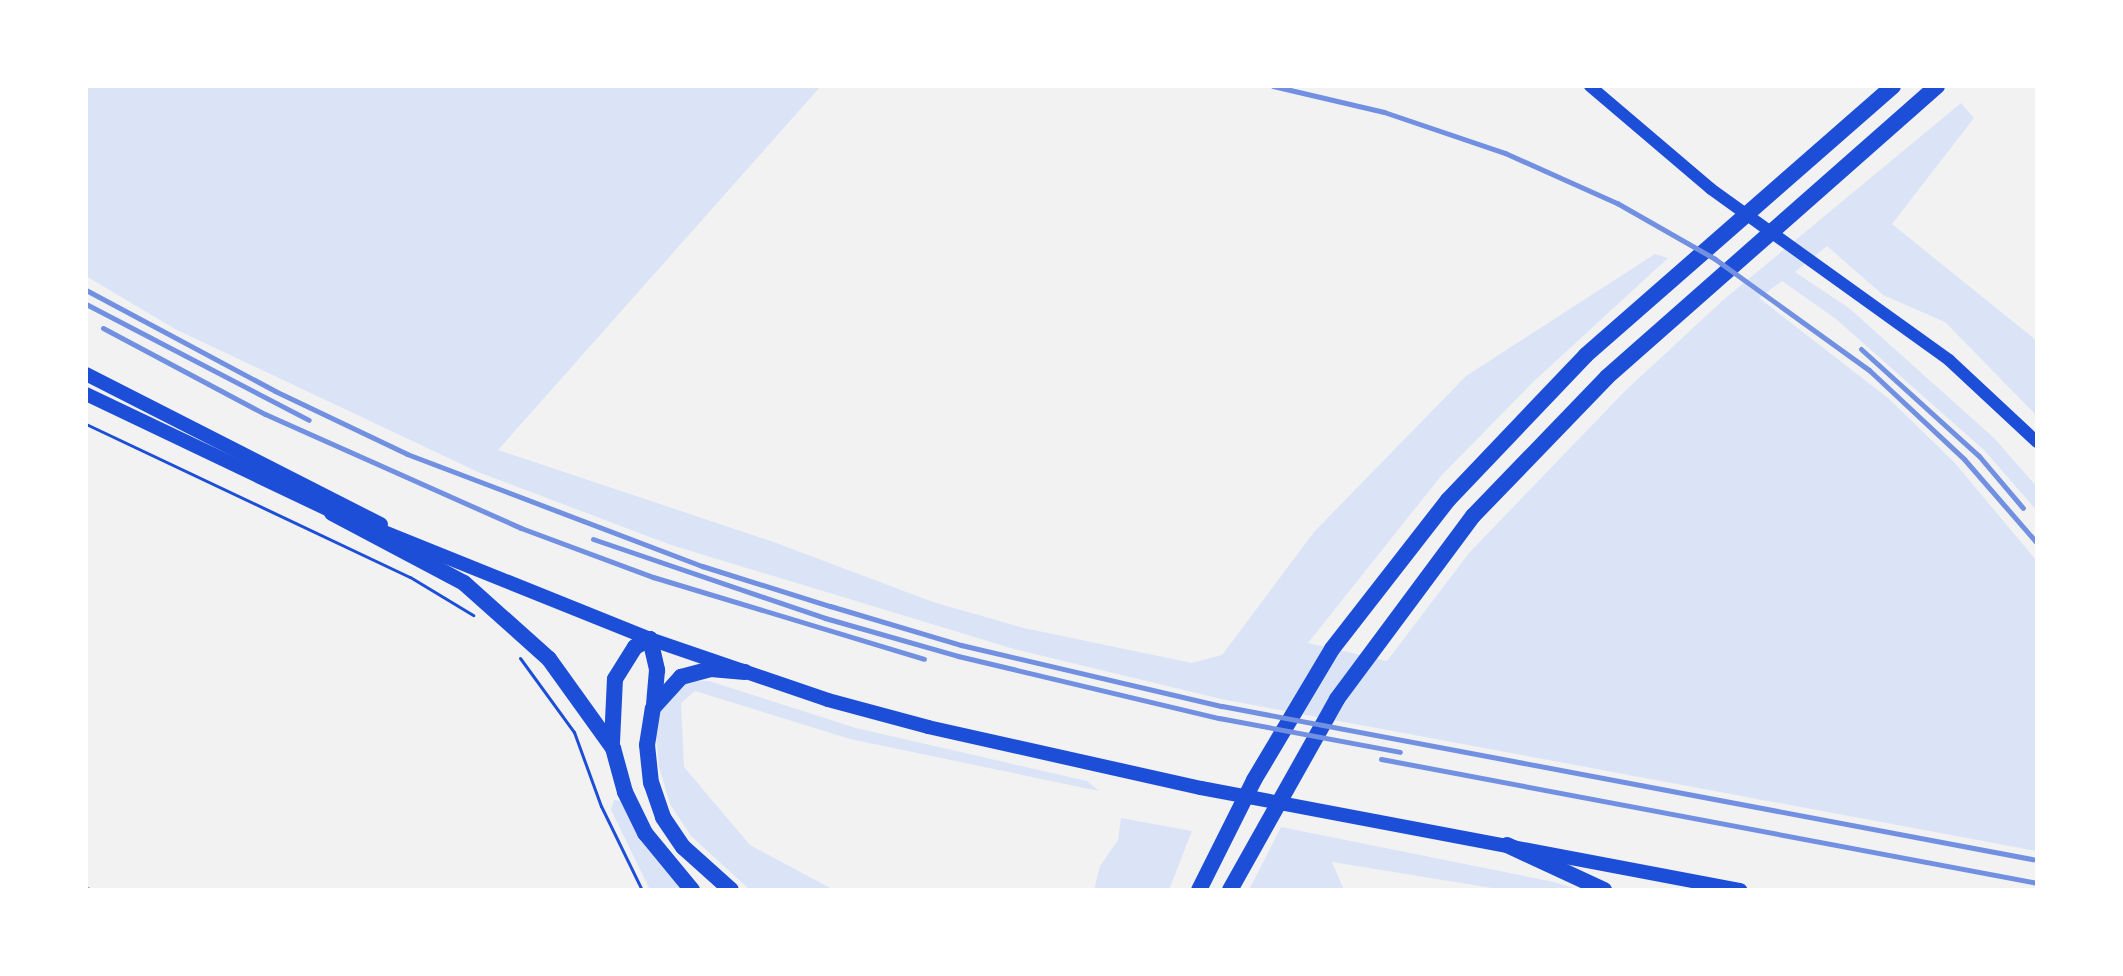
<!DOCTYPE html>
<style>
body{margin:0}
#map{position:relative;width:2123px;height:976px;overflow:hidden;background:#f2f2f2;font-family:Montserrat,sans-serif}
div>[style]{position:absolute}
.green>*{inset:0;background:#dbe4f7}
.path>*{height:3px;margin:-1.5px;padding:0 1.5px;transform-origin:1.5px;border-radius:1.5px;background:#1d4ed8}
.secondary>*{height:12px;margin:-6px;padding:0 6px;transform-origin:6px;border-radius:6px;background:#1d4ed8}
.primary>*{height:14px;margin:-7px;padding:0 7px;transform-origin:7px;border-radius:7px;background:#1d4ed8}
.trunk>*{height:14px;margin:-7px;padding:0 7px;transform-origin:7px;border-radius:7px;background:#1d4ed8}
.motorway>*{height:16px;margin:-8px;padding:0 8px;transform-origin:8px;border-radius:8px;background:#1d4ed8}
.rail>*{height:5px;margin:-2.5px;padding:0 2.5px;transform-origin:2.5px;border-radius:2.5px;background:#7290e2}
span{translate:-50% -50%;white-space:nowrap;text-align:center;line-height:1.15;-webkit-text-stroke:8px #fff;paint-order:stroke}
.frame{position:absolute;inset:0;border:88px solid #fff;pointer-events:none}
</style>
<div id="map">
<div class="green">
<i style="clip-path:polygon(86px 86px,821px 86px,498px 450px,771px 541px,933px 602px,1024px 628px,1192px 663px,1222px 655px,1314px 532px,1466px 376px,1655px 254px,1668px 258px,1532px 383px,1441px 476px,1308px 643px,1387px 661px,1469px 553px,1624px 392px,1722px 301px,1961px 103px,1974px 118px,1892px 224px,2037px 341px,2037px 416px,1945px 322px,1883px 295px,1827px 246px,1795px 272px,1849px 308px,1994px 438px,2037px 487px,2037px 511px,1984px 450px,1836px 319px,1782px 281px,1759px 298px,1888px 398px,1954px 462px,2037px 561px,2037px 851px,1221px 699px,1014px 649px,671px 545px,478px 472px,175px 329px,86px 276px)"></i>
<i style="clip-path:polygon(688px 681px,709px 681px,856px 728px,1087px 781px,1099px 791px,850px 739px,695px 691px,681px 703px,684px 767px,750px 845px,834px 890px,750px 890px,691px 836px,670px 804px,659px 767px,655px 728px,662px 705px)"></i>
<i style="clip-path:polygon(614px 800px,621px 801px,640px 839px,683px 890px,650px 890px,611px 810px)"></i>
<i style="clip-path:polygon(1121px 818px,1192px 831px,1169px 890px,1094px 890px,1100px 866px,1118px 840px)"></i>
<i style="clip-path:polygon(1281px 827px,1554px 882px,1580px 890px,1504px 890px,1332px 862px,1344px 890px,1249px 890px)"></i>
</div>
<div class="path">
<i style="left:86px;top:424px;width:358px;rotate:25.3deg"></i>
<i style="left:410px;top:577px;width:74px;rotate:31.1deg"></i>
<i style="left:520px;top:658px;width:92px;rotate:53.9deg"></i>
<i style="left:574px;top:732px;width:79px;rotate:70deg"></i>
<i style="left:601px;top:806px;width:93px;rotate:64deg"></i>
<i style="left:86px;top:888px;width:7px;rotate:16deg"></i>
</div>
<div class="secondary">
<i style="left:1590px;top:86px;width:159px;rotate:40.4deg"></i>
<i style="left:1711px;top:189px;width:293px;rotate:35.7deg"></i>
<i style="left:1949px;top:360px;width:120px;rotate:43deg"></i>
</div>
<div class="primary">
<i style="left:650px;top:639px;width:188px;rotate:18.9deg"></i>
<i style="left:828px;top:700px;width:104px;rotate:15.1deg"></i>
<i style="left:928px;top:727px;width:280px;rotate:12.6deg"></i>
<i style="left:1201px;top:788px;width:549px;rotate:10.72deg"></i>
</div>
<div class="trunk">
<i style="left:86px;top:374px;width:331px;rotate:27deg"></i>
<i style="left:86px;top:394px;width:284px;rotate:25.5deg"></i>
<i style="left:369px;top:526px;width:303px;rotate:21.9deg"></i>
</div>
<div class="motorway">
<i style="left:332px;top:513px;width:149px;rotate:27.9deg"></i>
<i style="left:464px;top:583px;width:114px;rotate:41.8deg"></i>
<i style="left:549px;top:659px;width:110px;rotate:54.3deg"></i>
<i style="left:613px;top:748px;width:46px;rotate:74.7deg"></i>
<i style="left:625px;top:792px;width:46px;rotate:64deg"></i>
<i style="left:645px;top:833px;width:74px;rotate:50.5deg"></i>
<i style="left:612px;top:742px;width:63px;rotate:-87.3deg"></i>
<i style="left:615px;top:679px;width:38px;rotate:-58deg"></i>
<i style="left:635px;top:647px;width:17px;rotate:-28deg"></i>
<i style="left:650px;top:639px;width:32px;rotate:77deg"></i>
<i style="left:657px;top:670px;width:33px;rotate:95deg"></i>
<i style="left:1507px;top:845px;width:107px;rotate:24.9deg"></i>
<i style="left:731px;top:890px;width:64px;rotate:-138.1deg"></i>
<i style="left:683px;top:847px;width:36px;rotate:-124deg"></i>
<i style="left:663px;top:817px;width:36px;rotate:-109deg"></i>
<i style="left:651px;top:783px;width:38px;rotate:-96deg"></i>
<i style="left:647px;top:745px;width:37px;rotate:-81deg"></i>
<i style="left:653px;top:708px;width:42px;rotate:-47.9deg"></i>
<i style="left:681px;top:677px;width:31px;rotate:-15deg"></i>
<i style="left:711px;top:669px;width:34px;rotate:5deg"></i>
<i style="left:1199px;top:890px;width:123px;rotate:-63.4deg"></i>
<i style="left:1254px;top:780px;width:152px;rotate:-59.2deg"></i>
<i style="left:1332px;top:649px;width:189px;rotate:-52.1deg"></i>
<i style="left:1448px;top:500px;width:200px;rotate:-46.4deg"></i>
<i style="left:1586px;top:355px;width:408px;rotate:-41.2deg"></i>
<i style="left:1230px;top:890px;width:219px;rotate:-60.7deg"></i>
<i style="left:1337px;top:699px;width:228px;rotate:-53.4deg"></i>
<i style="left:1473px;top:516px;width:193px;rotate:-46deg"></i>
<i style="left:1607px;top:377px;width:440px;rotate:-41.4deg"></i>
</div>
<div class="rail">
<i style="left:1273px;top:86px;width:114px;rotate:13.2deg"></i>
<i style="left:1384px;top:112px;width:128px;rotate:18.7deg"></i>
<i style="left:1505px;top:153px;width:123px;rotate:24.1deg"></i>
<i style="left:1617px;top:203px;width:113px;rotate:29.7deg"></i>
<i style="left:1715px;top:259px;width:190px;rotate:35.8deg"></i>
<i style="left:1869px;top:370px;width:130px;rotate:43.1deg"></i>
<i style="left:1964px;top:459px;width:111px;rotate:49deg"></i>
<i style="left:86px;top:290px;width:214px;rotate:28.1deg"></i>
<i style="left:275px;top:391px;width:146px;rotate:25.5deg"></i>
<i style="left:407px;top:454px;width:316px;rotate:20.8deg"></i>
<i style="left:702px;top:566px;width:134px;rotate:17.4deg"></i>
<i style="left:830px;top:606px;width:137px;rotate:16.6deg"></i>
<i style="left:961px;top:645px;width:268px;rotate:13.2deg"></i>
<i style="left:1222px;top:706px;width:829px;rotate:10.7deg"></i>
<i style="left:86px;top:304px;width:251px;rotate:27.5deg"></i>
<i style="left:103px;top:328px;width:183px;rotate:28deg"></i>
<i style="left:265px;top:414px;width:280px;rotate:24deg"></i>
<i style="left:521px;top:528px;width:141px;rotate:20.4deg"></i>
<i style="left:653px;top:577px;width:283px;rotate:16.8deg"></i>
<i style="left:1861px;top:349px;width:159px;rotate:42.2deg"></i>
<i style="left:1979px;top:456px;width:68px;rotate:49.8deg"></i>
<i style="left:593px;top:539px;width:245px;rotate:18.8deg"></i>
<i style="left:825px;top:618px;width:138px;rotate:15.9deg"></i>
<i style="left:958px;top:656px;width:268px;rotate:13.4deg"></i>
<i style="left:1219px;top:718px;width:184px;rotate:10.6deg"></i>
<i style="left:1381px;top:759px;width:668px;rotate:10.7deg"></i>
</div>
<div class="frame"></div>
</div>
